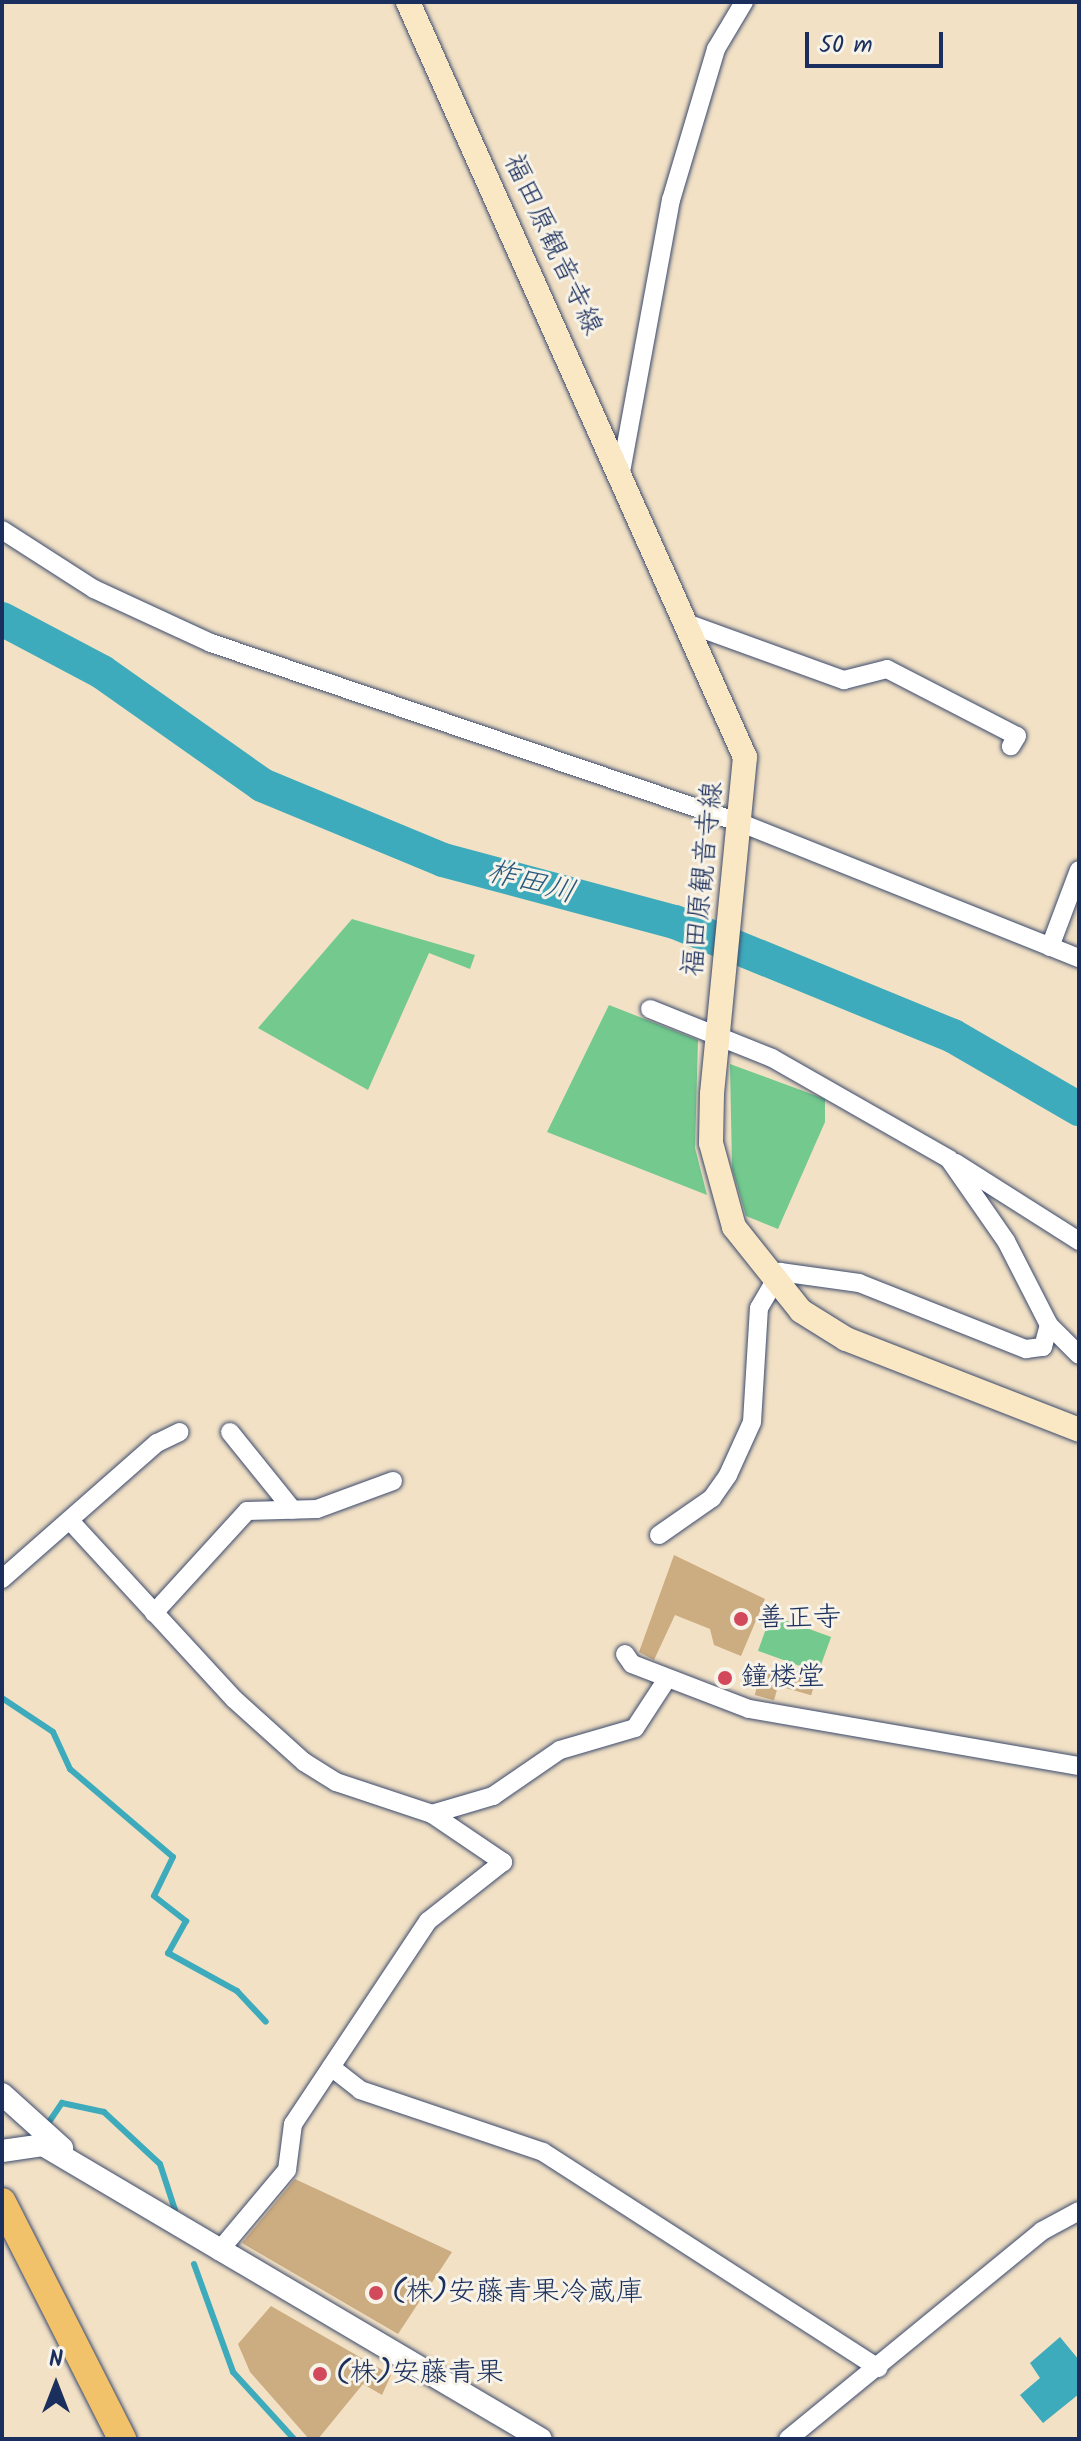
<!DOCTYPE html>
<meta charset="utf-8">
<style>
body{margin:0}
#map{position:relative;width:1081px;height:2441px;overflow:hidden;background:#f2e1c5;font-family:Kalam,"Klee One",sans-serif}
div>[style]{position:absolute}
.green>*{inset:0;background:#73c98e;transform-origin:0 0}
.water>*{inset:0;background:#3eabbc}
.stream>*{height:6px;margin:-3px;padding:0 3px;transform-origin:3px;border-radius:3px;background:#3eabbc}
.river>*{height:34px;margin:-17px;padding:0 17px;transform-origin:17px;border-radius:17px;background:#3eabbc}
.building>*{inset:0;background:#ccac81;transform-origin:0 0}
.roads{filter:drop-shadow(0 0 2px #3b4a6d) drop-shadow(0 0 2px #3b4a6d)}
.minor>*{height:18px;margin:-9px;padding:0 9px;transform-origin:9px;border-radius:9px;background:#fff}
.tertiary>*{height:22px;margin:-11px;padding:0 11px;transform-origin:11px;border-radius:11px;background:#fff}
.secondary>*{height:24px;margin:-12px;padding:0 12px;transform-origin:12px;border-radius:12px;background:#fae7c3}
.primary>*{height:28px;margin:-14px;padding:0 14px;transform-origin:14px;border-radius:14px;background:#f2c26a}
.dots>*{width:22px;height:22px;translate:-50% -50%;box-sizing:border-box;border:4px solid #f7f3e8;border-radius:50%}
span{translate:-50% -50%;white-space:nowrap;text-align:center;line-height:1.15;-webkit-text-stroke:6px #f7f3e8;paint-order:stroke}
.street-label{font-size:28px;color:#1b2f5e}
.poi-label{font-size:28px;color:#1b2f5e}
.left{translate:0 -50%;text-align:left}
.water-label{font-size:30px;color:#275a7f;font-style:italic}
.frame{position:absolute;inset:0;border:4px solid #1b2f5e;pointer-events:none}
.north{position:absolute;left:16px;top:2345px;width:80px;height:80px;-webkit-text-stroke:6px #f7f3e8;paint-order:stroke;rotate:0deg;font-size:22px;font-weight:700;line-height:32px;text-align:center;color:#1b2f5e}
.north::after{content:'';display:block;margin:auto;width:28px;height:36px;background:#1b2f5e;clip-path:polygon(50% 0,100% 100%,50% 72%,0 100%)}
.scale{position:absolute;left:805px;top:32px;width:138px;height:36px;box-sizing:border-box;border:4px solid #1b2f5e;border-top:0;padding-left:10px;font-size:24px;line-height:28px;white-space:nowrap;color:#1b2f5e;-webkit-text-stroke:6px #f7f3e8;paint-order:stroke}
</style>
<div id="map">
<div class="green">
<i style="clip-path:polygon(352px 919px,475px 955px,470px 969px,429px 953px,368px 1090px,258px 1028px)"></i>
<i style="clip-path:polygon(609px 1005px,698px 1040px,695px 1148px,707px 1195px,547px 1132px)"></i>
<i style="clip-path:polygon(730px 1064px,825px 1099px,825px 1122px,778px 1229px,746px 1216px,732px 1168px)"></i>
<i style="left:771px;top:1615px;width:64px;height:38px;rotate:20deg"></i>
</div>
<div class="water">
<i style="clip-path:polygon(1060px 2337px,1079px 2360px,1079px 2394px,1043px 2423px,1020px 2395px,1040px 2378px,1030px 2363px)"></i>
</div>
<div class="stream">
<i style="left:2px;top:1698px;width:61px;rotate:33.7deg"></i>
<i style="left:53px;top:1732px;width:41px;rotate:65.3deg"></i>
<i style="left:70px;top:1769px;width:135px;rotate:40.5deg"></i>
<i style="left:173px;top:1857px;width:43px;rotate:116deg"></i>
<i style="left:154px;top:1896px;width:41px;rotate:38deg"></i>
<i style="left:186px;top:1921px;width:37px;rotate:119deg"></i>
<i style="left:168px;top:1953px;width:79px;rotate:28.8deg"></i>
<i style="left:237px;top:1991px;width:42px;rotate:46.9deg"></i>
<i style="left:47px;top:2125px;width:27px;rotate:-56deg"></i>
<i style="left:62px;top:2103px;width:43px;rotate:12.1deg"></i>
<i style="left:104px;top:2112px;width:76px;rotate:42.9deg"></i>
<i style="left:160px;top:2164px;width:48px;rotate:71.9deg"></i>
<i style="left:194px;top:2264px;width:115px;rotate:70.1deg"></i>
<i style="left:233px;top:2372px;width:91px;rotate:47.7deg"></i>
</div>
<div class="river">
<i style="left:2px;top:619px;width:113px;rotate:27.9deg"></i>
<i style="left:102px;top:672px;width:196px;rotate:35.2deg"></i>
<i style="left:262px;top:785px;width:196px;rotate:22.5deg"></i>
<i style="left:443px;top:860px;width:240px;rotate:15deg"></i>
<i style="left:675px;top:922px;width:300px;rotate:22.3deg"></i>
<i style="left:953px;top:1036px;width:146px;rotate:30.1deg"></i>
</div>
<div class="building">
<i style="clip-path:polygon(674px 1555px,765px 1599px,741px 1656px,714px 1645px,710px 1629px,675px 1615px,654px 1660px,639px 1652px)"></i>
<i style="left:785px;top:1667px;width:33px;height:20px;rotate:16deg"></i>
<i style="left:762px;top:1668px;width:20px;height:28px;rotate:15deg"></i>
<i style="clip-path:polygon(295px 2179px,452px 2252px,398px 2334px,242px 2243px)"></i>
<i style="clip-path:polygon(271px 2306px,391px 2375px,382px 2395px,363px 2384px,318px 2439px,309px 2439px,250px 2372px,238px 2344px)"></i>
</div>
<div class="roads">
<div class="minor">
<i style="left:621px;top:472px;width:277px;rotate:-79.6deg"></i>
<i style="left:671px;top:200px;width:158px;rotate:-73.4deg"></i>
<i style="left:716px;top:49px;width:55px;rotate:-59.2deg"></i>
<i style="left:2px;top:530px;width:109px;rotate:32.7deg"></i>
<i style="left:94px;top:589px;width:129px;rotate:24.8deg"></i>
<i style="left:211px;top:643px;width:560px;rotate:18.76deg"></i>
<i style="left:741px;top:823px;width:364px;rotate:21.8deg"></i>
<i style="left:689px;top:624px;width:165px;rotate:19.9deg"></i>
<i style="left:844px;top:680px;width:44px;rotate:-14.3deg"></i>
<i style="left:887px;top:669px;width:146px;rotate:27.3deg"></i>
<i style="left:1017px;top:736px;width:12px;rotate:121deg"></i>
<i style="left:1050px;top:947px;width:82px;rotate:-69.4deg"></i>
<i style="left:650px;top:1009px;width:131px;rotate:21.9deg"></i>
<i style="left:772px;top:1058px;width:204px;rotate:29.7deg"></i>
<i style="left:949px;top:1159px;width:100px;rotate:55.2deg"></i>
<i style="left:1006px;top:1241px;width:94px;rotate:62.9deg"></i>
<i style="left:1049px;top:1325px;width:42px;rotate:45deg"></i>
<i style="left:956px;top:1163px;width:146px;rotate:32.4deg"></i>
<i style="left:230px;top:1432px;width:100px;rotate:51.1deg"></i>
<i style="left:73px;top:1524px;width:238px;rotate:47.4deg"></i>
<i style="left:234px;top:1699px;width:94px;rotate:42deg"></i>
<i style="left:304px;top:1762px;width:38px;rotate:32deg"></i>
<i style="left:336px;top:1782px;width:101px;rotate:18.4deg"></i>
<i style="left:432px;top:1814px;width:86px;rotate:34.1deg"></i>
<i style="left:503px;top:1862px;width:95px;rotate:141.8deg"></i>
<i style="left:428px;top:1921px;width:244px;rotate:123.6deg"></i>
<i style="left:293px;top:2124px;width:46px;rotate:97.4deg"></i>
<i style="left:287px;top:2170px;width:106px;rotate:130deg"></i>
<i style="left:659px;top:1535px;width:65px;rotate:-34.9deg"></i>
<i style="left:712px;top:1498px;width:28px;rotate:-55deg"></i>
<i style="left:728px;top:1475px;width:58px;rotate:-65.6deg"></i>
<i style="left:752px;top:1422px;width:114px;rotate:-86.5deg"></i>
<i style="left:759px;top:1308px;width:42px;rotate:-59.7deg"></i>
<i style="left:780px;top:1272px;width:80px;rotate:7.9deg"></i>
<i style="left:859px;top:1283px;width:180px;rotate:21.6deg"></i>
<i style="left:1026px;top:1349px;width:17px;rotate:-7deg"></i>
<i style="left:1043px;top:1347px;width:23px;rotate:-75deg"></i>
<i style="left:2px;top:1579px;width:206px;rotate:-41.3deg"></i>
<i style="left:157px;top:1443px;width:25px;rotate:-26deg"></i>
<i style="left:154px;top:1613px;width:138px;rotate:-47.6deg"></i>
<i style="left:247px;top:1511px;width:70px;rotate:-1.6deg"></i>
<i style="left:317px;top:1509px;width:81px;rotate:-20.2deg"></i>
<i style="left:625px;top:1654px;width:12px;rotate:55deg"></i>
<i style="left:632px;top:1664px;width:125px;rotate:21deg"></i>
<i style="left:749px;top:1709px;width:335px;rotate:9.8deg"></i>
<i style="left:432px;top:1814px;width:64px;rotate:-16.4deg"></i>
<i style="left:493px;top:1796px;width:81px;rotate:-34.5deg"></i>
<i style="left:560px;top:1750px;width:78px;rotate:-16.3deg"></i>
<i style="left:635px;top:1728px;width:59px;rotate:-56.9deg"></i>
<i style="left:331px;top:2067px;width:37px;rotate:38deg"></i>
<i style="left:360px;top:2090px;width:193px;rotate:18.7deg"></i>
<i style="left:543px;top:2152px;width:399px;rotate:32.8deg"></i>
<i style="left:788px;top:2439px;width:328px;rotate:-39.3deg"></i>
<i style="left:1042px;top:2231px;width:42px;rotate:-28.4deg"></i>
</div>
<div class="tertiary">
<i style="left:2px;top:2094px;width:81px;rotate:42deg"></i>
<i style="left:2px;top:2151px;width:41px;rotate:-8.3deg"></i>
<i style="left:43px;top:2145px;width:578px;rotate:30.56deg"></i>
</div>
<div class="secondary">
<i style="left:408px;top:2px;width:827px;rotate:65.95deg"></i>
<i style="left:745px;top:757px;width:339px;rotate:95.6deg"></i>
<i style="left:712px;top:1094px;width:49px;rotate:91.2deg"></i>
<i style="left:711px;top:1143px;width:87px;rotate:74.7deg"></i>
<i style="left:734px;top:1227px;width:107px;rotate:51.4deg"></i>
<i style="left:801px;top:1311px;width:53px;rotate:31.9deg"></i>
<i style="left:846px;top:1339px;width:250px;rotate:21.3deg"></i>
</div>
<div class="primary">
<i style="left:2px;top:2202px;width:266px;rotate:63.1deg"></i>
</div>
</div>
<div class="dots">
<i style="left:741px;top:1619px;background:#d1495b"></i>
<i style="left:725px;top:1678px;background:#d1495b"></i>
<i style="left:376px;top:2293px;background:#d1495b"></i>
<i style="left:320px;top:2374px;background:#d1495b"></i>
</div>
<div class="street-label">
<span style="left:552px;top:245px;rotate:65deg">福田原観音寺線</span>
<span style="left:704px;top:879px;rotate:-84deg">福田原観音寺線</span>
</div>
<div class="poi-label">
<span class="left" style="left:757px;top:1619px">善正寺</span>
<span class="left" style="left:741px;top:1678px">鐘楼堂</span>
<span class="left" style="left:392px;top:2293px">(株)安藤青果冷蔵庫</span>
<span class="left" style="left:336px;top:2374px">(株)安藤青果</span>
</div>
<div class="water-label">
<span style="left:531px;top:883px;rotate:15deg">柞田川</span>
</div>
<div class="frame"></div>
<div class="north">N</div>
<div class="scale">50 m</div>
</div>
